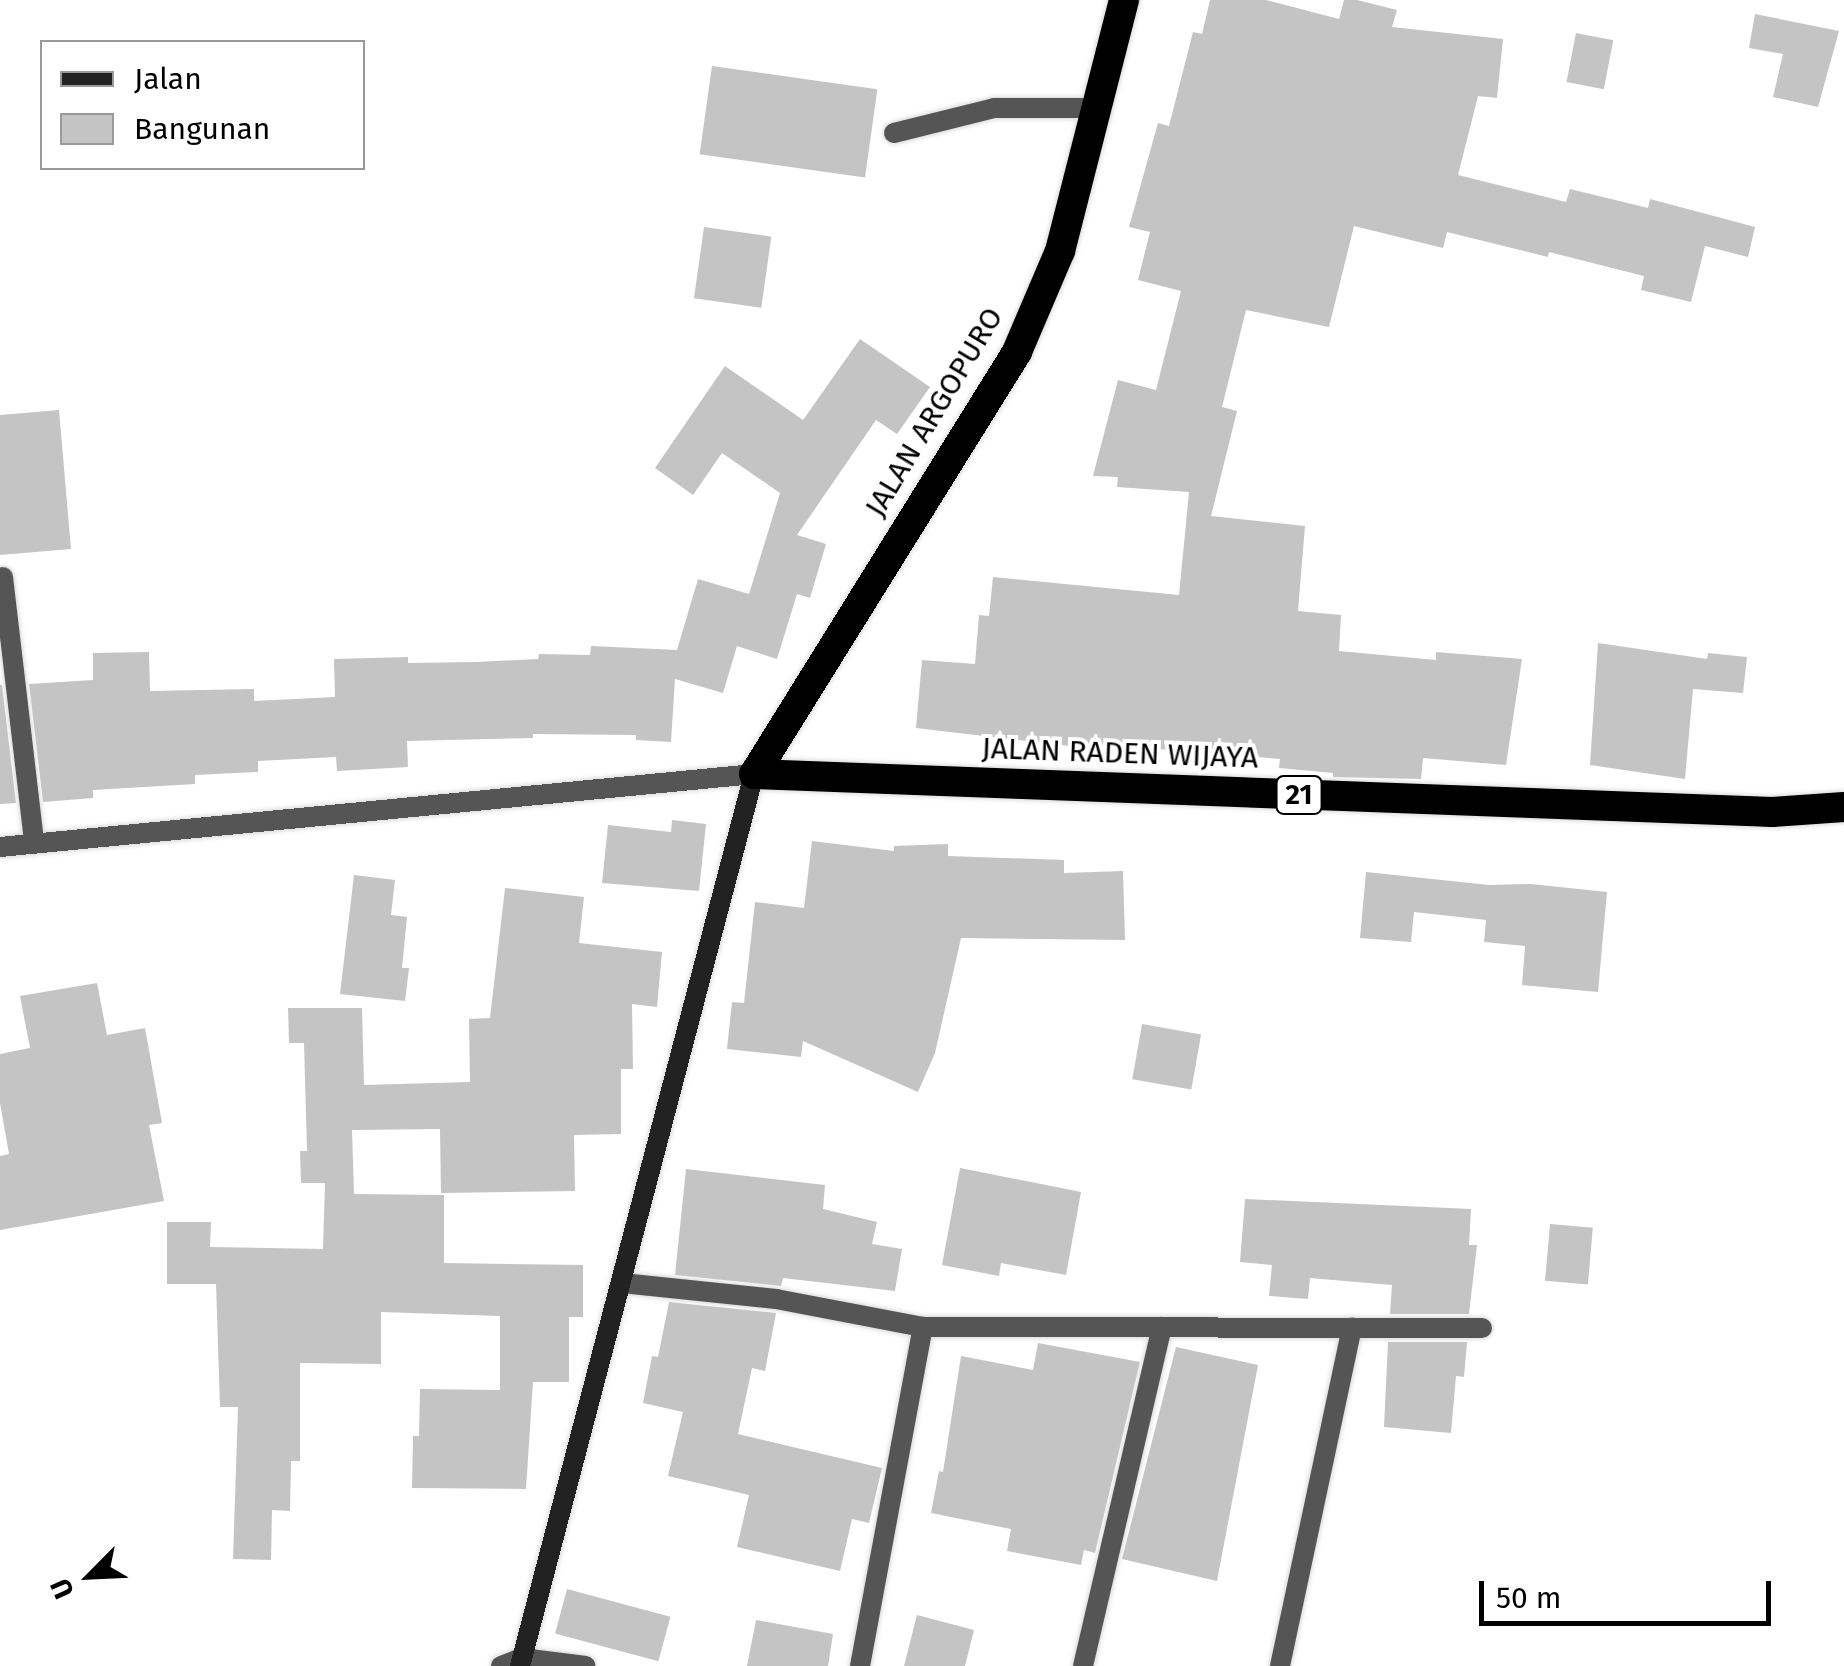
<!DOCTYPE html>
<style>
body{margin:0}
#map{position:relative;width:1844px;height:1666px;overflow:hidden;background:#fff;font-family:"Fira Sans",sans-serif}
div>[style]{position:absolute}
.building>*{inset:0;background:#c4c4c4;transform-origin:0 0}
.roads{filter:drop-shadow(0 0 2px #dbdbdb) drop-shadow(0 0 2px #dbdbdb)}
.lane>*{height:20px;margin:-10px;padding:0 10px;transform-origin:10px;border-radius:10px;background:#555}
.street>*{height:20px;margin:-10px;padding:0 10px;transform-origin:10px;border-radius:10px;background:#555}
.secondary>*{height:20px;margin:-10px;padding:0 10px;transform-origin:10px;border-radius:10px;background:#222}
.highway>*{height:30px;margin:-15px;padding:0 15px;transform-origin:15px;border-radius:15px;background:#000}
span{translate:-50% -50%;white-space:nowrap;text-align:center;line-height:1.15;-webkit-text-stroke:8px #fff;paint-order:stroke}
.shield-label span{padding:2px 8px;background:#fff;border:2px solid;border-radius:8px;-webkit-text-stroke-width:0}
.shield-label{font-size:28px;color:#000;font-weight:700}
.street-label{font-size:30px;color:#000}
.legend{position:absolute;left:40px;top:40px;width:325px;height:130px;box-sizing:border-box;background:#fff;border:2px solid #999;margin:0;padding:12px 18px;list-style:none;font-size:30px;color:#000}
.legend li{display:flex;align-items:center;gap:20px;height:50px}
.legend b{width:50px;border:2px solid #999}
.north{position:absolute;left:40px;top:1526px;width:100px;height:100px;-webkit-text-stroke:8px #fff;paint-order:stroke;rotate:246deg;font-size:28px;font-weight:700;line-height:40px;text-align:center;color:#000}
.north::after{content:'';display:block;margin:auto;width:35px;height:45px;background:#000;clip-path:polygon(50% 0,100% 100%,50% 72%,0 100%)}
.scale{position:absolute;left:1479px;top:1581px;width:292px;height:45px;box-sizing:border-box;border:5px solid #000;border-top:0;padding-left:12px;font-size:30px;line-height:35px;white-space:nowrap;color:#000;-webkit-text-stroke:8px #fff;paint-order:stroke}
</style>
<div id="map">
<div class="building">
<i style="clip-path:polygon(1210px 0,1266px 0,1339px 19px,1344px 0,1357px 0,1397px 10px,1392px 27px,1503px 39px,1497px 98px,1478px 96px,1458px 175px,1566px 202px,1570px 189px,1648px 208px,1650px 199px,1755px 227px,1748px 257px,1705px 246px,1691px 302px,1641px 290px,1644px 276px,1549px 252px,1548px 257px,1447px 232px,1443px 248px,1354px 226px,1329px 327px,1246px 310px,1222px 407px,1237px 411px,1211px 516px,1305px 526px,1298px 611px,1341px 615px,1339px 651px,1436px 660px,1436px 652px,1522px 659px,1506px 765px,1423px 758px,1421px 779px,1333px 777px,1333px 773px,1279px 768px,1280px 759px,1071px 742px,1070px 746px,916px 728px,922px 660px,975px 664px,979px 615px,989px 616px,993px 577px,1179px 595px,1189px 492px,1117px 487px,1118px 477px,1093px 476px,1118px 380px,1156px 390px,1181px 291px,1138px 280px,1150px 232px,1129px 227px,1158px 123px,1169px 126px,1193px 32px,1202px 34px)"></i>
<i style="clip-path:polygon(1755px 14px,1839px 31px,1818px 107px,1773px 97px,1783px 54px,1749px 48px)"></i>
<i style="left:1576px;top:33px;width:38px;height:50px;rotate:11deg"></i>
<i style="left:712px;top:66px;width:167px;height:89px;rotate:8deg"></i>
<i style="left:704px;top:227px;width:68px;height:72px;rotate:8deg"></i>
<i style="clip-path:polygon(860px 339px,930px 387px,897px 434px,876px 420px,797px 535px,826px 544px,810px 598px,797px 594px,777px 659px,737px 646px,723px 693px,675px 679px,671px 742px,636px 740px,636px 735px,533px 734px,533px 738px,407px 741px,408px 767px,337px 771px,336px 757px,258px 761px,258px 772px,195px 775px,195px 784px,93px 790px,93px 798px,43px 802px,29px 684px,93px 680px,93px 653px,149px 652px,150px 691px,254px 689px,254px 701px,335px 697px,334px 659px,408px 657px,408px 663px,476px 662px,538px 659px,539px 654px,590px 655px,591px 646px,677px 650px,698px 579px,749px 594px,780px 493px,722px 453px,693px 495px,655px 468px,725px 366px,803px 420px)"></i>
<i style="clip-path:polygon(59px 410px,71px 549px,0 555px,0 415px)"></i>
<i style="clip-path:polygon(1598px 643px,1707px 659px,1708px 653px,1747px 657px,1743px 693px,1693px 689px,1685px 779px,1590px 765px)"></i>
<i style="clip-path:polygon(0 685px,2px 685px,16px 803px,0 804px)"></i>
<i style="clip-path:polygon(672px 820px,706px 824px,699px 891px,602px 883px,608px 825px,671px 832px)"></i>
<i style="clip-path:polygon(812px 841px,894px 851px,894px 846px,948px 844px,948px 856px,1064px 860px,1064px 873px,1123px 871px,1125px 940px,961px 938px,935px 1053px,918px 1092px,803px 1041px,801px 1057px,727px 1049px,732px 1002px,744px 1003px,755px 902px,804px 908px)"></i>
<i style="clip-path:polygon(1366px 872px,1489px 885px,1531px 884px,1607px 892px,1598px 992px,1522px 985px,1525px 946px,1484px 942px,1486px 920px,1414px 912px,1411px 942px,1360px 938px)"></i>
<i style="clip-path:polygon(354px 875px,395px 880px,391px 915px,407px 917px,402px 968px,409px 968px,405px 1001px,340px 994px)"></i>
<i style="clip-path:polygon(505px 888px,584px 897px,579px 943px,662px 952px,657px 1007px,632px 1004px,633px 1069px,621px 1069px,621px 1134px,574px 1135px,575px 1191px,441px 1193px,440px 1129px,352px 1130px,354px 1194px,444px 1195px,444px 1263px,583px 1265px,583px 1317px,569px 1317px,569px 1382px,533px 1382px,526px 1489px,412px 1488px,413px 1436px,419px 1436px,420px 1389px,500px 1390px,500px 1316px,381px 1312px,381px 1364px,300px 1363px,300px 1461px,291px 1461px,290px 1511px,272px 1510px,271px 1560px,233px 1559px,238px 1407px,220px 1407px,216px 1284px,167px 1284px,167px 1222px,211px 1222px,210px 1247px,323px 1249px,325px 1183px,301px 1183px,300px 1151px,307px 1151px,304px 1043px,289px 1043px,288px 1008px,362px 1008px,364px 1085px,470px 1082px,469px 1019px,490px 1018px)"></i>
<i style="clip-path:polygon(97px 983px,107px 1035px,145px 1028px,162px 1123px,149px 1125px,164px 1201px,0 1230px,0 1156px,9px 1154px,0 1103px,0 1054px,30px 1048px,20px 996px)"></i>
<i style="left:1142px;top:1024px;width:60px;height:56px;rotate:10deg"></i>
<i style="clip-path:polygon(960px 1168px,1081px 1192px,1066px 1275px,1001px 1263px,999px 1276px,942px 1265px)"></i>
<i style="clip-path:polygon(686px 1169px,825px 1185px,823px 1209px,877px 1222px,872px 1244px,902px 1249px,895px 1291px,783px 1278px,781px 1286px,675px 1275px)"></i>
<i style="clip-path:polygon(1245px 1199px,1471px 1209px,1469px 1245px,1477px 1245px,1469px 1314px,1390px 1314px,1392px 1285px,1310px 1278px,1308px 1299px,1269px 1296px,1272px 1265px,1240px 1262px)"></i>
<i style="left:1550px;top:1224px;width:43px;height:57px;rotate:5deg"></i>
<i style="clip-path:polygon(669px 1302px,776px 1313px,765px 1371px,752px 1368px,738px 1434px,882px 1468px,869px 1523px,852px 1519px,840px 1571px,737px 1547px,749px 1495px,668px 1476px,683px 1412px,643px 1403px,652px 1356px,658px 1357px)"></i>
<i style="clip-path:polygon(1388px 1342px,1467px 1342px,1464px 1377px,1456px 1376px,1451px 1433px,1384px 1427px)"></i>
<i style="clip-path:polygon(1038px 1343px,1140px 1362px,1095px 1553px,1084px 1550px,1081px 1565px,1007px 1551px,1011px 1529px,931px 1513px,939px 1471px,943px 1472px,961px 1356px,1033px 1370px)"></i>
<i style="clip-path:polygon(1176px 1347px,1258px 1365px,1217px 1581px,1122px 1559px)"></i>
<i style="left:567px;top:1589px;width:107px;height:46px;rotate:15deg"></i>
<i style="clip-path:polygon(917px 1615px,974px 1630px,965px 1666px,904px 1666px)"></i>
<i style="clip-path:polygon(756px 1620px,833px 1634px,828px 1666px,747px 1666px)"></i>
</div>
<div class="roads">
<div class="lane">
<i style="left:894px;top:133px;width:103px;rotate:-14deg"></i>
<i style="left:994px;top:108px;width:99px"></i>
<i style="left:3px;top:577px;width:267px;rotate:83.3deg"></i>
<i style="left:501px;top:1666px;width:22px;rotate:-21deg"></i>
</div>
<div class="street">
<i style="left:0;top:847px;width:758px;rotate:-5.53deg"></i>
<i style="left:622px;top:1283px;width:155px;rotate:5.9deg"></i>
<i style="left:776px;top:1299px;width:150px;rotate:10.8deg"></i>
<i style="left:923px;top:1327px;width:559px;rotate:0.1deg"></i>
<i style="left:522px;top:1658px;width:64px;rotate:7.1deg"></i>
<i style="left:860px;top:1666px;width:345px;rotate:-79.5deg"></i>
<i style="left:1083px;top:1666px;width:348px;rotate:-76.9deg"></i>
<i style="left:1280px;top:1666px;width:346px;rotate:-78deg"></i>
</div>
<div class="secondary">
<i style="left:520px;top:1666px;width:922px;rotate:-75.3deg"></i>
</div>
<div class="highway">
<i style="left:1124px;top:0;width:259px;rotate:104.3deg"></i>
<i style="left:1060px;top:251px;width:110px;rotate:113.1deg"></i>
<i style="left:1017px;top:352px;width:497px;rotate:121.9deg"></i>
<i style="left:754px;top:774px;width:1019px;rotate:2.14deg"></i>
<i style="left:1772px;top:812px;width:72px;rotate:-4deg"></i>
</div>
</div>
<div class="shield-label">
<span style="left:1299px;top:795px">21</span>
</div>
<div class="street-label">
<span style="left:934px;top:412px;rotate:-59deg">JALAN ARGOPURO</span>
<span style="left:1120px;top:753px;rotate:2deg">JALAN RADEN WIJAYA</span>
</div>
<ul class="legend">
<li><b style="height:12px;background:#222"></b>Jalan</li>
<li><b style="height:28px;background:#c4c4c4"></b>Bangunan</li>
</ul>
<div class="north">U</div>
<div class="scale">50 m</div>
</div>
